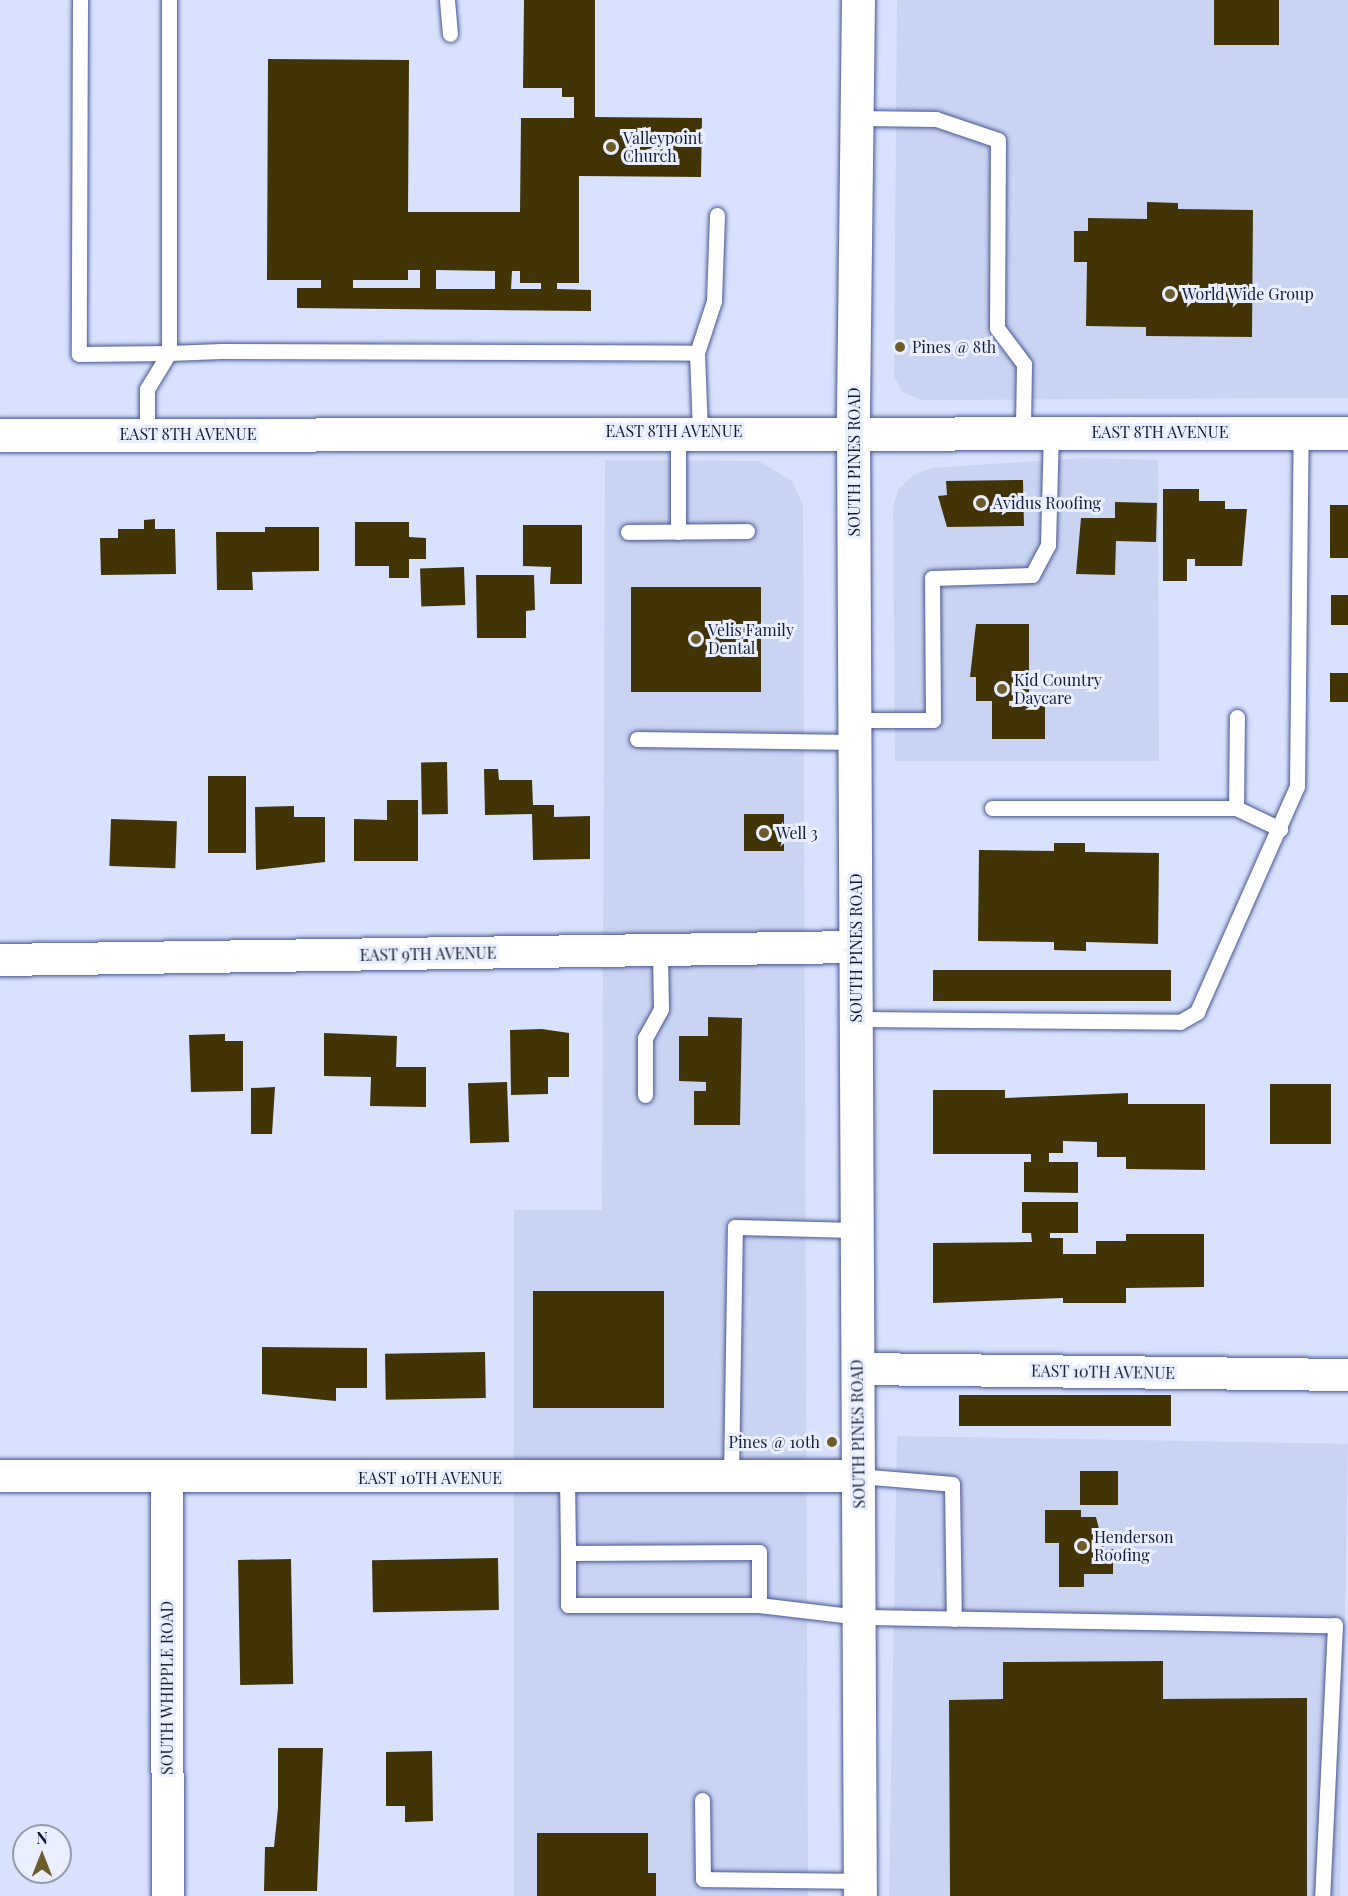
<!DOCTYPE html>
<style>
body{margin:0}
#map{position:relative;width:1348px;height:1896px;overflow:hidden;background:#d8e2fe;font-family:"Playfair Display",serif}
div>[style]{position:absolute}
.built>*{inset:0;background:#c9d4f2;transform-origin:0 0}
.building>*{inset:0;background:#423406;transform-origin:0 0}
.roads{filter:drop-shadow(0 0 2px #475793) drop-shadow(0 0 2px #475793)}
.lane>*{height:15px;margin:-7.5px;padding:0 7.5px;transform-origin:7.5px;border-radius:7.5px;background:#fff}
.street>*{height:32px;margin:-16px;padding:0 16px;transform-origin:16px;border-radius:16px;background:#fff}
.secondary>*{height:33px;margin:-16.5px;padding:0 16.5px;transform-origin:16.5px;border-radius:16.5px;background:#fff}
.primary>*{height:33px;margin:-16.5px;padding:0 16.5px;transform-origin:16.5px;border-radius:16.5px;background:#fff}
.dots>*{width:16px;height:16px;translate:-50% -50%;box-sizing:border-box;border:3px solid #eaeffe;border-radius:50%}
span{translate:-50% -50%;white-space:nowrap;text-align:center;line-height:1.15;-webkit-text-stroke:6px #eaeffe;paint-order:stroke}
.poi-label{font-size:16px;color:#141b35}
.left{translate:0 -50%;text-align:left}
.right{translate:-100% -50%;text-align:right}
.street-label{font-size:16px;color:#141b35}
.north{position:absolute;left:12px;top:1824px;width:60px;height:60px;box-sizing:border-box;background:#eaeffe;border:2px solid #949aae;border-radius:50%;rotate:0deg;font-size:16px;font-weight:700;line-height:24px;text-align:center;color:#141b35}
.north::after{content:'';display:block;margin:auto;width:21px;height:27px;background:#6e5c2a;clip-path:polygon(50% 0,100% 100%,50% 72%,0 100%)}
</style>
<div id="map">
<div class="built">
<i style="clip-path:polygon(897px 0,1348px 0,1348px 398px,922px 400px,902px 392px,894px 376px)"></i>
<i style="clip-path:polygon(1084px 458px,1158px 460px,1159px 761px,895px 761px,893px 507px,898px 490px,913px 475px,932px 468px)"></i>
<i style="clip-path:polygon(605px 460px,759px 461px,792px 481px,803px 505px,808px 1896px,514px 1896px,514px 1210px,602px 1210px)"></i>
<i style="left:897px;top:1436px;width:451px;height:460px;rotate:1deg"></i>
</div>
<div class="building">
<i style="clip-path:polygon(evenodd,524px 0,595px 0,595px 117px,702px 118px,701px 177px,579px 176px,579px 283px,557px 283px,557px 289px,591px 290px,591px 311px,297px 308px,297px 288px,321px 288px,321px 280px,267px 280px,268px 59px,409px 60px,408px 212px,520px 212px,521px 118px,574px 118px,574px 97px,562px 97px,562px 88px,523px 88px,524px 0,408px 270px,420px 270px,420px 288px,353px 288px,353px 280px,408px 280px,408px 270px,524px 0,436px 270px,495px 271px,495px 289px,436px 289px,436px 270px,524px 0,512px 271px,520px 271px,520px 283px,541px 283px,541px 289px,511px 289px,512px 271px)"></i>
<i style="left:1214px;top:0;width:65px;height:45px"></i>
<i style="clip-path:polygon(1147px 202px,1178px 203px,1178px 209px,1253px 210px,1252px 337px,1146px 336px,1146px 327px,1086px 326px,1087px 262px,1074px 262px,1074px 231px,1088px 231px,1088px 218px,1147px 219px)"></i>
<i style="clip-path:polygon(1023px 480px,1024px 526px,947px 527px,938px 496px,947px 495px,946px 481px)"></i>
<i style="clip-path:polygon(1163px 489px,1199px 489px,1199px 501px,1225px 501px,1225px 509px,1247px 509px,1242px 566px,1195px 566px,1195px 559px,1187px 559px,1187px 581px,1163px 581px)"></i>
<i style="clip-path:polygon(1115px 502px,1157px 503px,1156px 542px,1116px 541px,1115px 575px,1076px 574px,1081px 518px,1115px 518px)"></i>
<i style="left:1330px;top:505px;width:18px;height:53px"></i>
<i style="clip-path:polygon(155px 519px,155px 529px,175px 529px,176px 574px,101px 575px,100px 538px,118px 538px,118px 529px,144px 529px,144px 520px)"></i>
<i style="clip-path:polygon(355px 522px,409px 522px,409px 537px,426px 538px,426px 559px,409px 559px,409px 578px,389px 578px,389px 566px,355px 566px)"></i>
<i style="clip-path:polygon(523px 525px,582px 525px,582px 584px,550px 584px,551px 567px,523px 566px)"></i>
<i style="clip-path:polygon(265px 527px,319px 527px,319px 571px,252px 572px,253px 590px,217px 590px,216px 532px,265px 532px)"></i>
<i style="left:464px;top:567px;width:38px;height:44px;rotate:88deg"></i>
<i style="clip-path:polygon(476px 575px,534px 575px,535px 610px,526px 611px,526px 638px,477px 638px)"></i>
<i style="left:631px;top:587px;width:130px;height:105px"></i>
<i style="left:1331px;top:595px;width:17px;height:30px"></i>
<i style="clip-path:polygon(976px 624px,1029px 624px,1029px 701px,1009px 701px,1009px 706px,1045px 706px,1045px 739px,992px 739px,992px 701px,976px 701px,976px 677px,970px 677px)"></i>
<i style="left:1330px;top:673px;width:18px;height:29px"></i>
<i style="left:447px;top:762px;width:52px;height:26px;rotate:89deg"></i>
<i style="clip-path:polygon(484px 769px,498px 769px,499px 780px,532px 780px,533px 805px,554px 805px,554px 817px,590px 816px,590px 859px,533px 860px,532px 814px,485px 815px)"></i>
<i style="left:208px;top:776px;width:38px;height:77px"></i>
<i style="clip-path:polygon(387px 800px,418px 800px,418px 861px,354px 861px,354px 819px,387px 820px)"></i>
<i style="clip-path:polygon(294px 806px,294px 817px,325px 817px,325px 862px,256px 870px,255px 807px)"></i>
<i style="left:744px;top:814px;width:40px;height:37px"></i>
<i style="left:111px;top:819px;width:66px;height:47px;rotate:2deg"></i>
<i style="clip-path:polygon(1054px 843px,1085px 843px,1085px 852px,1159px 853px,1158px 944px,1086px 942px,1086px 951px,1054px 950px,1054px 942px,978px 941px,979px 850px,1054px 851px)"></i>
<i style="left:933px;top:970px;width:238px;height:31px"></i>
<i style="clip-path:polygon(708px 1017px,742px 1018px,740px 1125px,694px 1125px,694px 1091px,706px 1091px,706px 1082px,679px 1081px,679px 1036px,708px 1036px)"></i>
<i style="clip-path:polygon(542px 1029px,569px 1033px,569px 1077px,548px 1077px,548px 1094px,511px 1095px,510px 1030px)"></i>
<i style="clip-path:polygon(324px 1033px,397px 1036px,396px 1067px,426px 1067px,426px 1107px,370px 1106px,371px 1077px,324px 1076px)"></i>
<i style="clip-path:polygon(225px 1034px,225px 1041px,243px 1041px,243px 1091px,191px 1092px,189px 1035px)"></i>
<i style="left:507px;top:1082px;width:60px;height:39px;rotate:88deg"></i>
<i style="left:1331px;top:1084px;width:60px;height:61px;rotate:90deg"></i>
<i style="clip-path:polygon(275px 1087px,272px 1134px,251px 1134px,251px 1088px)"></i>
<i style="clip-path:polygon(933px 1090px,1005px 1090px,1005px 1098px,1128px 1093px,1128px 1104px,1205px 1104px,1205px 1170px,1126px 1169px,1126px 1157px,1097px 1157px,1097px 1142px,1063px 1141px,1063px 1153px,1049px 1153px,1049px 1162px,1078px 1162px,1078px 1193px,1024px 1192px,1024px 1162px,1031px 1162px,1031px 1154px,933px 1154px)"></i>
<i style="clip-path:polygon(1022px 1202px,1078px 1202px,1078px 1233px,1050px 1233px,1050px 1238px,1063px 1238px,1063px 1254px,1096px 1254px,1096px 1241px,1126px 1241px,1126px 1234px,1204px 1234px,1204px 1287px,1126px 1288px,1126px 1303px,1063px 1303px,1063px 1298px,933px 1303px,933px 1243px,1032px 1242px,1031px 1233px,1022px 1233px)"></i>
<i style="left:533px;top:1291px;width:131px;height:117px"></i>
<i style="clip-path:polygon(262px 1347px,367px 1348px,367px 1388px,336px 1388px,336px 1401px,262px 1394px)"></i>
<i style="left:485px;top:1352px;width:46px;height:100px;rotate:89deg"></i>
<i style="left:1171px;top:1395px;width:31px;height:212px;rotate:90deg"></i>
<i style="left:1080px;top:1471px;width:38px;height:34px"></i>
<i style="clip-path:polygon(1045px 1510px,1081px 1510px,1081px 1517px,1096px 1517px,1104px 1549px,1113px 1549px,1113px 1574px,1084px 1574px,1084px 1587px,1059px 1587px,1059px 1543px,1045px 1543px)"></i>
<i style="left:498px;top:1558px;width:52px;height:126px;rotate:89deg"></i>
<i style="left:291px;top:1559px;width:125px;height:53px;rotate:89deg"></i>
<i style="clip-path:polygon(1163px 1661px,1163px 1699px,1307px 1698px,1307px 1896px,950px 1896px,949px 1700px,1003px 1699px,1003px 1662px)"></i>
<i style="clip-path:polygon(278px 1748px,323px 1748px,317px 1891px,264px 1891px,265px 1847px,274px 1847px,278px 1808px)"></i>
<i style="clip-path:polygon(432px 1751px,433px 1821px,405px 1822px,405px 1806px,386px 1806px,386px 1752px)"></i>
<i style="clip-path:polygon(537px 1833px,648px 1833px,648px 1873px,656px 1873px,656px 1896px,537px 1896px)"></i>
</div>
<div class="roads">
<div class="lane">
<i style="left:80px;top:0;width:354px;rotate:90.2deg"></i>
<i style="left:79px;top:354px;width:90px;rotate:-0.6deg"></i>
<i style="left:169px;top:353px;width:353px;rotate:-90deg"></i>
<i style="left:447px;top:0;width:34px;rotate:85deg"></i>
<i style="left:857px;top:118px;width:79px;rotate:0.7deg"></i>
<i style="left:936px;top:119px;width:65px;rotate:18.7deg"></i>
<i style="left:998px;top:140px;width:188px;rotate:90.3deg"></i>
<i style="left:997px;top:328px;width:45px;rotate:53.1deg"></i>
<i style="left:1024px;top:364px;width:67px;rotate:90.9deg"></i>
<i style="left:697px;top:353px;width:55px;rotate:-71.9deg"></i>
<i style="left:714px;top:301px;width:86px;rotate:-88deg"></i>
<i style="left:678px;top:431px;width:101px;rotate:90deg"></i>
<i style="left:147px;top:434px;width:45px;rotate:-90deg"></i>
<i style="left:147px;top:389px;width:42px;rotate:-58.6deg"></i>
<i style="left:169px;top:353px;width:52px;rotate:-2.2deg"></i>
<i style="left:221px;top:351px;width:476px;rotate:0.2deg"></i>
<i style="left:697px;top:353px;width:78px;rotate:87.8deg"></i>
<i style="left:628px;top:532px;width:119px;rotate:-0.5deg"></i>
<i style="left:855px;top:720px;width:78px"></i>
<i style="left:933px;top:720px;width:142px;rotate:-90.4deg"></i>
<i style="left:932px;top:578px;width:100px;rotate:-1.7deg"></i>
<i style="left:1032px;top:575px;width:34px;rotate:-62deg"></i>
<i style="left:1048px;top:545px;width:113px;rotate:-88.5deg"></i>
<i style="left:637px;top:739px;width:218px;rotate:0.8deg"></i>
<i style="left:992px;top:808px;width:244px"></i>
<i style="left:1236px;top:808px;width:49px;rotate:25.5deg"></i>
<i style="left:1236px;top:808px;width:91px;rotate:-89.4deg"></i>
<i style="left:857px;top:1019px;width:323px;rotate:0.5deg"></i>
<i style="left:1180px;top:1022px;width:20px;rotate:-30deg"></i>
<i style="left:1197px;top:1012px;width:247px;rotate:-66.1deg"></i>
<i style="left:1297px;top:786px;width:353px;rotate:-89.4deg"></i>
<i style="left:645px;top:1095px;width:57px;rotate:-90deg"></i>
<i style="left:645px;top:1038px;width:33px;rotate:-61deg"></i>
<i style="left:661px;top:1009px;width:59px;rotate:-91deg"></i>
<i style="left:859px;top:1476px;width:93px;rotate:4.9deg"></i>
<i style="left:952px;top:1484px;width:135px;rotate:89.2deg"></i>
<i style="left:731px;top:1477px;width:250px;rotate:-89.1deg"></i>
<i style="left:735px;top:1227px;width:122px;rotate:1.4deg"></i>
<i style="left:567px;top:1478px;width:75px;rotate:89.2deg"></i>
<i style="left:568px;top:1553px;width:191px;rotate:-0.3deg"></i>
<i style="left:759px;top:1552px;width:53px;rotate:90deg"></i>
<i style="left:759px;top:1605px;width:191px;rotate:180deg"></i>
<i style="left:568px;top:1605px;width:52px;rotate:-90deg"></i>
<i style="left:759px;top:1605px;width:102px;rotate:6.8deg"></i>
<i style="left:860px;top:1617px;width:475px;rotate:1deg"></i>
<i style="left:1335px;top:1625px;width:271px;rotate:92.7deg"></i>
<i style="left:702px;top:1800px;width:79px;rotate:89.3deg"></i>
<i style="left:703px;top:1879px;width:157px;rotate:0.7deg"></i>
</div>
<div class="street">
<i style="left:0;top:960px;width:856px;rotate:-0.87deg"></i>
<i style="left:858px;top:1369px;width:490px;rotate:0.7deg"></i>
<i style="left:0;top:1476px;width:859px"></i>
<i style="left:167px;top:1480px;width:416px;rotate:89.9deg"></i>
</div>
<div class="secondary">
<i style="left:0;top:435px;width:1348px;rotate:-0.09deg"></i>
</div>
<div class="primary">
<i style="left:858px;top:0;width:431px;rotate:90.7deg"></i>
<i style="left:853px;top:431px;width:1465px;rotate:89.73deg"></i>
</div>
</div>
<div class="dots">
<i style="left:611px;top:147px;background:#6e5c2a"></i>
<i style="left:1170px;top:294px;background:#6e5c2a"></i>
<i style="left:900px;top:347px;background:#6e5c2a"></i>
<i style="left:981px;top:503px;background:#6e5c2a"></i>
<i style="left:696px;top:639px;background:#6e5c2a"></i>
<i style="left:1002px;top:689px;background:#6e5c2a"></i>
<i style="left:764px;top:833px;background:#6e5c2a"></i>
<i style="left:832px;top:1442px;background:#6e5c2a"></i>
<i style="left:1082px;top:1546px;background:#6e5c2a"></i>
</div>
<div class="poi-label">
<span class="left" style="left:623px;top:147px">Valleypoint<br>Church</span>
<span class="left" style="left:1182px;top:294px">World Wide Group</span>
<span class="left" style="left:912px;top:347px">Pines @ 8th</span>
<span class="left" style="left:993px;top:503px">Avidus Roofing</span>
<span class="left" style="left:708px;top:639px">Velis Family<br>Dental</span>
<span class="left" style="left:1014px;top:689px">Kid Country<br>Daycare</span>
<span class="left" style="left:776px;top:833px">Well 3</span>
<span class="right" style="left:820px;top:1442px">Pines @ 10th</span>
<span class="left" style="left:1094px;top:1546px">Henderson<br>Roofing</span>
</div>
<div class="street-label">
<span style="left:674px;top:431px">EAST 8TH AVENUE</span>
<span style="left:1160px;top:432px">EAST 8TH AVENUE</span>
<span style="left:188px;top:434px">EAST 8TH AVENUE</span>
<span style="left:854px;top:462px;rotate:-90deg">SOUTH PINES ROAD</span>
<span style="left:856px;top:948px;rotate:-90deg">SOUTH PINES ROAD</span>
<span style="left:428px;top:954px;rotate:-1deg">EAST 9TH AVENUE</span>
<span style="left:1103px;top:1372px;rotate:1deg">EAST 10TH AVENUE</span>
<span style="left:858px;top:1434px;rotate:-91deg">SOUTH PINES ROAD</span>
<span style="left:430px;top:1478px">EAST 10TH AVENUE</span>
<span style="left:167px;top:1688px;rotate:-90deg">SOUTH WHIPPLE ROAD</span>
</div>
<div class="north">N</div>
</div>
